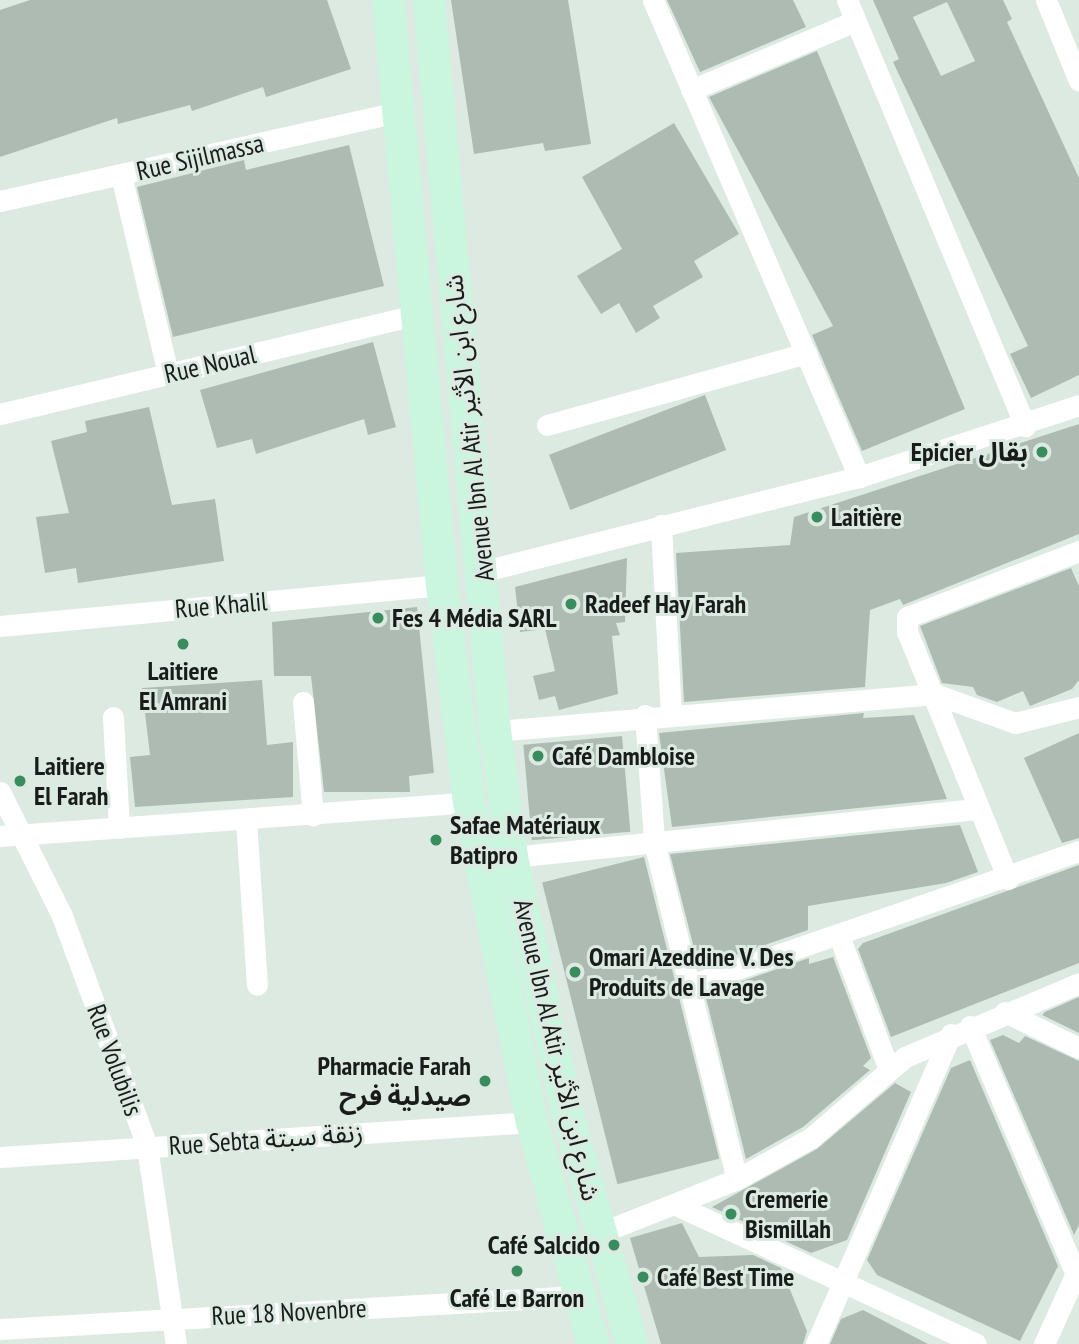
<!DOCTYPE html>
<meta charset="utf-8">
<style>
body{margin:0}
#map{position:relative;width:1079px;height:1344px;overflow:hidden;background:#ddeae1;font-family:"PT Sans Narrow","Noto Sans Arabic",sans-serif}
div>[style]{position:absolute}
.building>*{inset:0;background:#aebbb2;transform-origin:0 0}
.street>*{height:21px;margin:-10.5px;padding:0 10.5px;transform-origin:10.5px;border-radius:10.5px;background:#fff}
.secondary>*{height:32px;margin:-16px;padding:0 16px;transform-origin:16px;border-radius:16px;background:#caf5de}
.dots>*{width:19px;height:19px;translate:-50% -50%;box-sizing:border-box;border:4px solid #ddeae1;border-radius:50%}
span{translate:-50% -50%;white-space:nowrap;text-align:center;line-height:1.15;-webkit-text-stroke:6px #ddeae1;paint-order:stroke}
.street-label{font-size:26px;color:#181d1a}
.poi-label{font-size:26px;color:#181d1a;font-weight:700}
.right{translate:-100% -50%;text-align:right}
.left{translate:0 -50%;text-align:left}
</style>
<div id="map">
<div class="building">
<i style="clip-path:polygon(30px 0,327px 0,351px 69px,266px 97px,263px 87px,192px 111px,190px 105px,118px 124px,117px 118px,0 157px,0 10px)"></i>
<i style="clip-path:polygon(451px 0,568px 0,591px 144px,545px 151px,543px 143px,474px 154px)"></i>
<i style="clip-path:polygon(667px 0,793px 0,806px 27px,700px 72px)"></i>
<i style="clip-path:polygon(evenodd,873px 0,1003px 0,1012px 19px,1007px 22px,1079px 178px,1079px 375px,1031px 398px,1010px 354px,1028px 346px,893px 62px,899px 59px,873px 0,947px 2px,975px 61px,941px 76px,913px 17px,947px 2px)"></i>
<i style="clip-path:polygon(817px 51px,965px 409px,862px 451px,812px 335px,833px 326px,709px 97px)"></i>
<i style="clip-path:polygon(674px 123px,739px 234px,694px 261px,703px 277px,653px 306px,660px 318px,636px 333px,619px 303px,601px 314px,577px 276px,622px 249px,582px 177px)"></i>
<i style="clip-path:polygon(349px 145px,384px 286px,173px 337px,137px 187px,244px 160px,246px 170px)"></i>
<i style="clip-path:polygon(373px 342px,396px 427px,368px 435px,364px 419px,256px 454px,252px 439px,217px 448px,200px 390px)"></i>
<i style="left:705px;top:395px;width:59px;height:167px;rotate:69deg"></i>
<i style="clip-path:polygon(149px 407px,172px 505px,215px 499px,224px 561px,78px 583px,76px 568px,45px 573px,36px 517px,69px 513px,51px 441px,87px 432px,85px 421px)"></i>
<i style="clip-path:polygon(1079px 424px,1079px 534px,903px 605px,900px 599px,870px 610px,865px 687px,684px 702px,676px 553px,790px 545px,794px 517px)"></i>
<i style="clip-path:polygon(627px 558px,625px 622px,616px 623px,620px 635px,612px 636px,618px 694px,559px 710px,555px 696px,539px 700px,533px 676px,555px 671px,545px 629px,520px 632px,515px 587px)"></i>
<i style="clip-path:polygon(1071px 568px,1079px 586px,1079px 680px,1072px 689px,1030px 706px,1023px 691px,997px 702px,977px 695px,973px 687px,942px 683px,920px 626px)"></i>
<i style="clip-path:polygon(417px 607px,434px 773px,409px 776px,410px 792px,324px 792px,311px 676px,274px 676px,272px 622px)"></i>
<i style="clip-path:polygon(262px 680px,267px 745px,293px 742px,293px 797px,135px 807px,130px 757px,150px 755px,142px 688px)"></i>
<i style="clip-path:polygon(864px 713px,863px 718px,914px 715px,947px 799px,672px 827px,659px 733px)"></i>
<i style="clip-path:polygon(1079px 733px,1079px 838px,1062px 843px,1024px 758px)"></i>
<i style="left:622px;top:736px;width:96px;height:99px;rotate:85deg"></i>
<i style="clip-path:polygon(960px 825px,978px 872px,946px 883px,808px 906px,808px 930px,699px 968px,670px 854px)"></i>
<i style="left:644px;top:857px;width:311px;height:105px;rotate:76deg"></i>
<i style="clip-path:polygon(1079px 865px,1079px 963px,891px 1037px,858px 949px,863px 943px)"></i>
<i style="clip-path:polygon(833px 957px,871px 1058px,863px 1066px,870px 1070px,803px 1127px,746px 1159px,705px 994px,809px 958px,809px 964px)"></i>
<i style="clip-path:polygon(1079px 997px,1079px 1033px,1042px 1015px,1045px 1012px)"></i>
<i style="clip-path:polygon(1003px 1035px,1019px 1043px,1025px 1036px,1079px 1061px,1079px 1225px,1074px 1235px,990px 1040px)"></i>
<i style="clip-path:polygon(970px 1060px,1058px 1266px,1020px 1341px,877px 1275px,867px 1260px,951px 1068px)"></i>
<i style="clip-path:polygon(895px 1083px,911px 1092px,847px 1240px,811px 1253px,712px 1207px,817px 1149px)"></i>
<i style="clip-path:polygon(682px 1223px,699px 1257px,753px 1255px,781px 1268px,807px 1331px,803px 1344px,661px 1344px,630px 1238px)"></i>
<i style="clip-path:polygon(863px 1310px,928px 1344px,830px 1344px,841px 1319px)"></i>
</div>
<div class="street">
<i style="left:653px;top:0;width:520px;rotate:66.64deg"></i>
<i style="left:847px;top:0;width:462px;rotate:67.3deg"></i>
<i style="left:1046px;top:0;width:87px;rotate:67.8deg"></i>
<i style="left:691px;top:90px;width:178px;rotate:-22.8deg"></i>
<i style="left:121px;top:175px;width:204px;rotate:76.7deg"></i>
<i style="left:0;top:201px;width:409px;rotate:-12.6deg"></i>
<i style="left:0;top:414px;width:433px;rotate:-13.4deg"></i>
<i style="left:547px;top:425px;width:269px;rotate:-15.5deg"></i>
<i style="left:661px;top:525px;width:188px;rotate:87deg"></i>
<i style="left:484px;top:571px;width:387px;rotate:-14.1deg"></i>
<i style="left:859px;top:477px;width:231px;rotate:-18.1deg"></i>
<i style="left:0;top:626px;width:444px;rotate:-5.3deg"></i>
<i style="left:303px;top:702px;width:114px;rotate:85deg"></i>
<i style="left:645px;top:715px;width:127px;rotate:85.9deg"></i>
<i style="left:654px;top:842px;width:347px;rotate:76.2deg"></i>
<i style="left:113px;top:717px;width:111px;rotate:86.9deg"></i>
<i style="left:495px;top:731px;width:442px;rotate:-4.8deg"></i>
<i style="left:935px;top:694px;width:85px;rotate:19.9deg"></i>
<i style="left:1015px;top:723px;width:66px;rotate:-14deg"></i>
<i style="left:0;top:792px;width:139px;rotate:63.4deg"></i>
<i style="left:62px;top:916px;width:245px;rotate:69.7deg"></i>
<i style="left:147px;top:1146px;width:200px;rotate:81.7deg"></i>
<i style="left:246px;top:820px;width:165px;rotate:86.2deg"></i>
<i style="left:0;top:836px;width:470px;rotate:-4.1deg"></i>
<i style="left:512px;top:857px;width:469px;rotate:-5.9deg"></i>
<i style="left:1008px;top:879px;width:267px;rotate:-112.2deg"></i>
<i style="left:907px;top:632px;width:15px;rotate:-90deg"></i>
<i style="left:907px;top:617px;width:184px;rotate:-21deg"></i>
<i style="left:839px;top:936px;width:143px;rotate:69.5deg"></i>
<i style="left:690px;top:985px;width:411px;rotate:-19deg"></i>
<i style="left:1005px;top:1012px;width:82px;rotate:25.9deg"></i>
<i style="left:970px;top:1026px;width:277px;rotate:66.9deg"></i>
<i style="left:0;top:1157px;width:533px;rotate:-3.76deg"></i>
<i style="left:678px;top:1206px;width:328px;rotate:24.8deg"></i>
<i style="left:600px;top:1233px;width:147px;rotate:-21.5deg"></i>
<i style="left:737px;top:1179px;width:85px;rotate:-29deg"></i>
<i style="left:811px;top:1138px;width:124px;rotate:-40.8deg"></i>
<i style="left:905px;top:1057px;width:189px;rotate:-23deg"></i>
<i style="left:0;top:1329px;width:579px;rotate:-3.27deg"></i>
<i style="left:816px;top:1344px;width:338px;rotate:-66.5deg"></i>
<i style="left:1044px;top:1344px;width:72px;rotate:-65.6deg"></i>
</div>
<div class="secondary">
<i style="left:388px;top:0;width:587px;rotate:84.73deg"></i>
<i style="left:442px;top:585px;width:219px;rotate:82.9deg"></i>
<i style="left:469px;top:802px;width:326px;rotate:78.9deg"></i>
<i style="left:532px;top:1122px;width:230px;rotate:74.6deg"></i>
<i style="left:429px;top:0;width:734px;rotate:84.84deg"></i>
<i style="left:495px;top:731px;width:127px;rotate:82.3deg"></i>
<i style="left:512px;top:857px;width:264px;rotate:77.8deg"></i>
<i style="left:568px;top:1115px;width:238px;rotate:74.4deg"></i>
</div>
<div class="dots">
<i style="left:1042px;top:452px;background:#398c5e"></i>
<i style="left:817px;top:517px;background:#398c5e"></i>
<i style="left:571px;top:604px;background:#398c5e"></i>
<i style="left:378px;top:618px;background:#398c5e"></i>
<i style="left:183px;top:644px;background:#398c5e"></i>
<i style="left:538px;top:756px;background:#398c5e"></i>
<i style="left:20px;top:781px;background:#398c5e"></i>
<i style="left:436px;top:840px;background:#398c5e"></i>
<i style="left:575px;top:972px;background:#398c5e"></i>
<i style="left:485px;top:1081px;background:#398c5e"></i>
<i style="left:731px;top:1214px;background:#398c5e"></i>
<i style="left:614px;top:1245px;background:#398c5e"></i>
<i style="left:517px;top:1271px;background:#398c5e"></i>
<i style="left:643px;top:1277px;background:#398c5e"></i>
</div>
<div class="street-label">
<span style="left:200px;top:157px;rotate:-13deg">Rue Sijilmassa</span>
<span style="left:210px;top:364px;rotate:-13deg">Rue Noual</span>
<span style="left:469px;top:428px;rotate:-96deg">Avenue Ibn Al Atir شارع ابن الأثير</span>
<span style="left:221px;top:605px;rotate:-5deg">Rue Khalil</span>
<span style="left:557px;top:1050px;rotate:77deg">Avenue Ibn Al Atir شارع ابن الأثير</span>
<span style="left:115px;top:1060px;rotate:70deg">Rue Volubilis</span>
<span style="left:266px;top:1139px;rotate:-4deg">Rue Sebta زنقة سبتة</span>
<span style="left:289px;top:1312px;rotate:-3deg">Rue 18 Novenbre</span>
</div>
<div class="poi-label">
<span class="right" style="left:1028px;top:452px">Epicier بقال</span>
<span class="left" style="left:831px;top:517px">Laitière</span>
<span class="left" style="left:585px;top:604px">Radeef Hay Farah</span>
<span class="left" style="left:392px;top:618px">Fes 4 Média SARL</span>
<span style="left:183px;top:686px">Laitiere<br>El Amrani</span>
<span class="left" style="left:552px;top:756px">Café Dambloise</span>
<span class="left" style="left:34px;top:781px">Laitiere<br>El Farah</span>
<span class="left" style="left:450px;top:840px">Safae Matériaux<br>Batipro</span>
<span class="left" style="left:589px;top:972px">Omari Azeddine V. Des<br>Produits de Lavage</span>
<span class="right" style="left:471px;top:1081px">Pharmacie Farah<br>صيدلية فرح</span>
<span class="left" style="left:745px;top:1214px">Cremerie<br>Bismillah</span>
<span class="right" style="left:600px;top:1245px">Café Salcido</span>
<span class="left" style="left:657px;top:1277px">Café Best Time</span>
<span style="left:517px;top:1298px">Café Le Barron</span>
</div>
</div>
